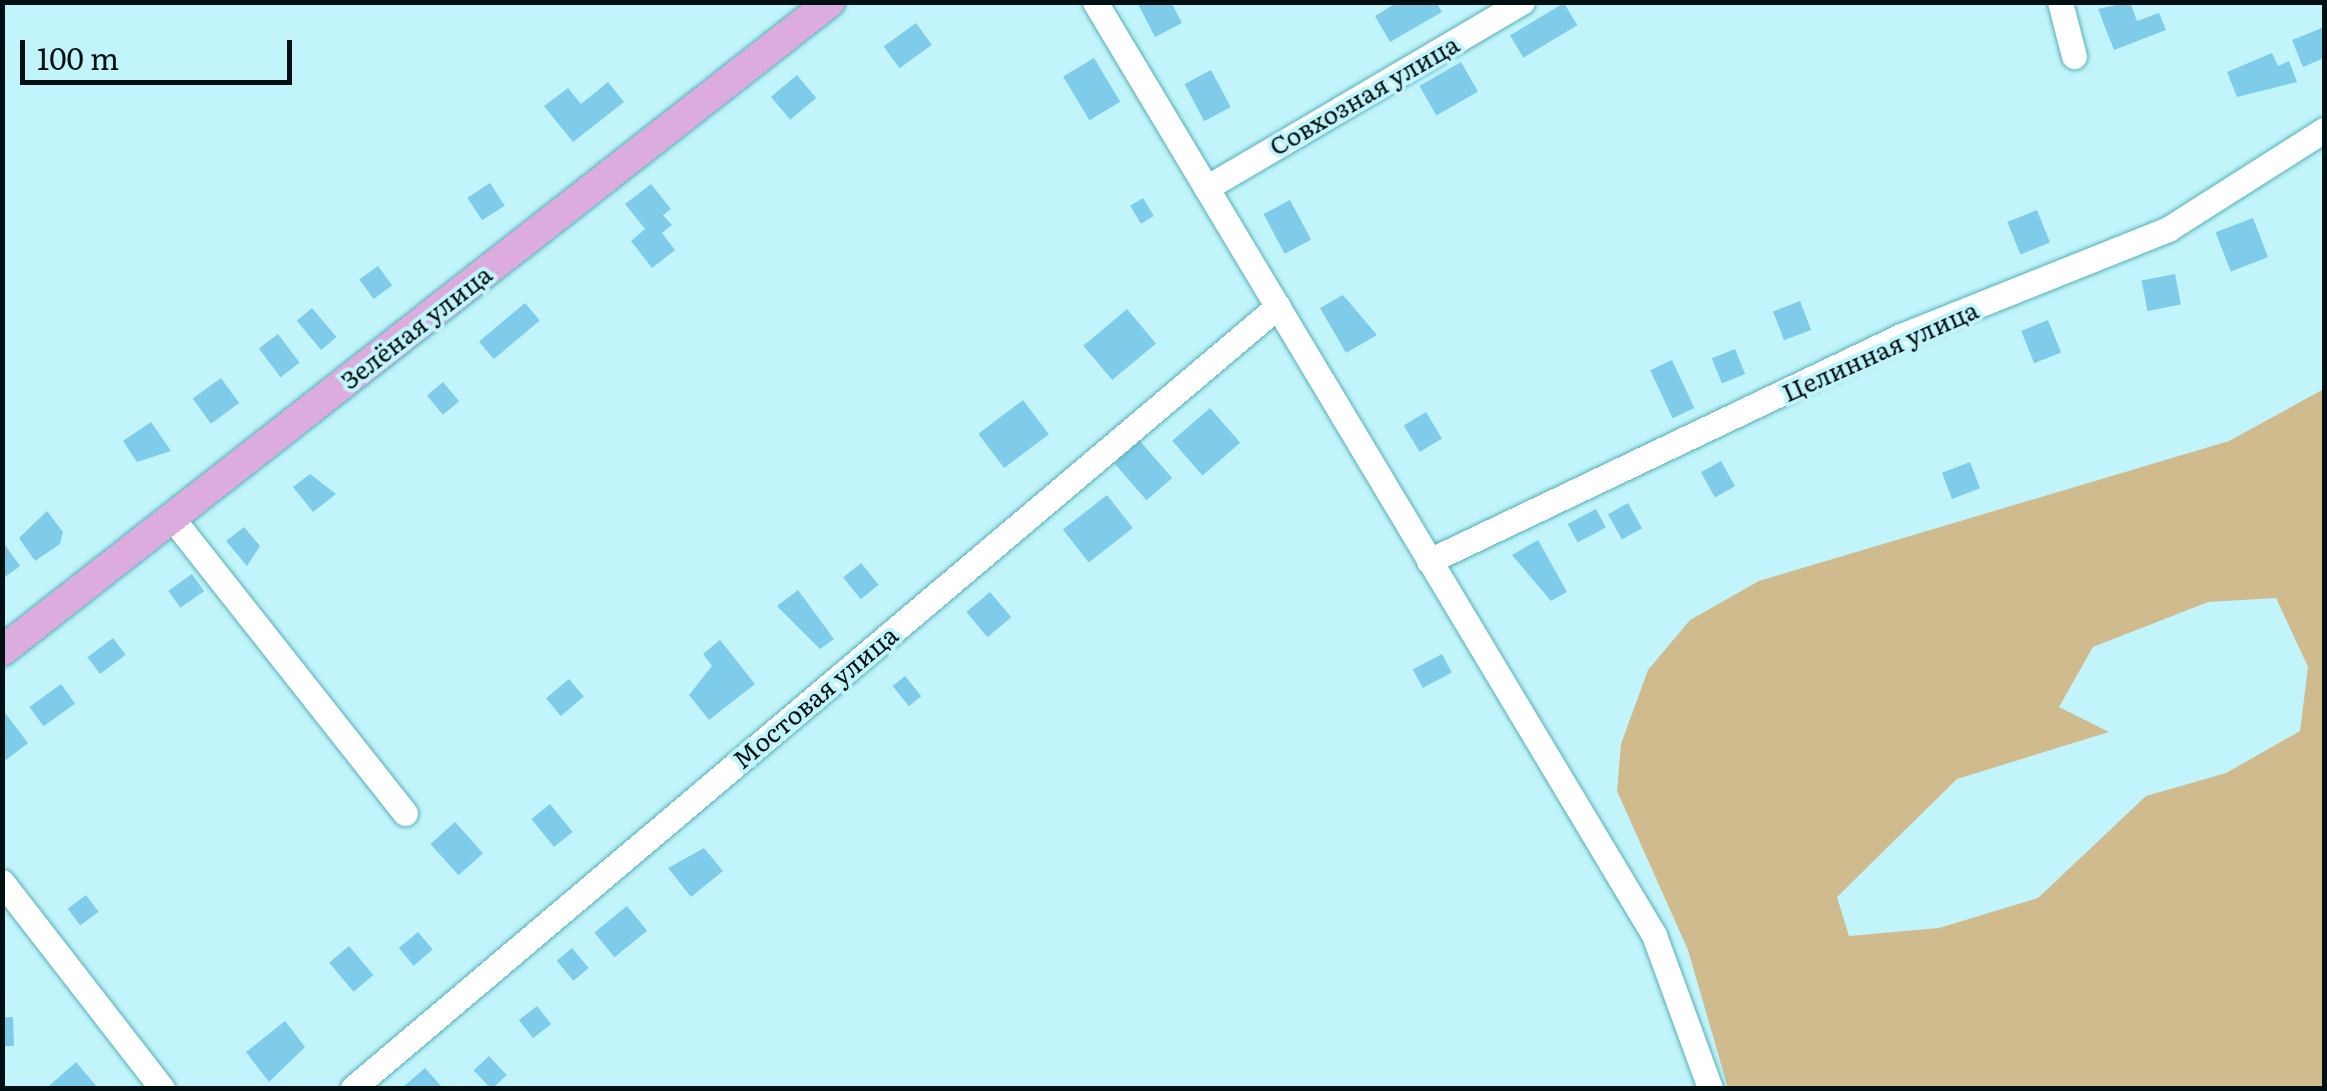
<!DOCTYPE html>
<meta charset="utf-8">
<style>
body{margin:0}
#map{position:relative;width:2327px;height:1091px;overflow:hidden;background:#c2f5fb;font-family:Literata,serif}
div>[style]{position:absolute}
.green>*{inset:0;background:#d0bb8e}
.building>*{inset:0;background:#7fccea;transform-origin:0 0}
.roads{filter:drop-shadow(0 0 2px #55afb9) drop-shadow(0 0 2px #55afb9)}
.minor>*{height:25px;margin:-12.5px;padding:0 12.5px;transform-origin:12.5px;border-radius:12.5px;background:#fff}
.major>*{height:30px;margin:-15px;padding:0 15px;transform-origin:15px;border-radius:15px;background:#ddacdf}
span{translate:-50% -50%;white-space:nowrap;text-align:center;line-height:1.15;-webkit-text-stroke:8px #c2f5fb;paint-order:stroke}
.street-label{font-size:25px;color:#000f11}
.frame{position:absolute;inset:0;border:5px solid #000f11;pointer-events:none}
.scale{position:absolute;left:20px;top:40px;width:272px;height:45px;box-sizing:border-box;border:5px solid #000f11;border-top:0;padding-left:12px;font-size:30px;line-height:35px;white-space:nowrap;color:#000f11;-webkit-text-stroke:8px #c2f5fb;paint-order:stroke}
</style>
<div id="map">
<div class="green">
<i style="clip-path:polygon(evenodd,2324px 389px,2324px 1088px,1728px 1088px,1688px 950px,1617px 791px,1621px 744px,1648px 670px,1690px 620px,1759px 581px,2229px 441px,2324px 389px,2276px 598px,2308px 667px,2300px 731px,2226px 773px,2146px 796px,2038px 898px,1939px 928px,1849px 936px,1837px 897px,1957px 779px,2109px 732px,2059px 707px,2093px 647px,2208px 602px,2276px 598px)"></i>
</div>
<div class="building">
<i style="clip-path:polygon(1137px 2px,1171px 2px,1182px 23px,1155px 37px)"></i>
<i style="clip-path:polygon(1398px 2px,1436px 2px,1442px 12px,1390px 42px,1375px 16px)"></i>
<i style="clip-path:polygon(2130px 2px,2137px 21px,2159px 13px,2166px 30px,2114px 50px,2098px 9px)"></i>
<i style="left:1564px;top:3px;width:26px;height:63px;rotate:59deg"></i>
<i style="left:916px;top:23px;width:27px;height:40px;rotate:54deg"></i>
<i style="clip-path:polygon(2322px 28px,2324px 58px,2303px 67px,2292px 40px)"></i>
<i style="clip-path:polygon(2272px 53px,2278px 66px,2289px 61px,2297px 82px,2237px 97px,2227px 72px)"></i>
<i style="left:1094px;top:58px;width:51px;height:36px;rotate:59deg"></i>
<i style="left:1461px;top:62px;width:34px;height:48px;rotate:60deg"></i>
<i style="left:1211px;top:70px;width:42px;height:30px;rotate:62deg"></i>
<i style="left:797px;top:75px;width:30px;height:34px;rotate:50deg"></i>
<i style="clip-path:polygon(608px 82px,624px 102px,573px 142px,544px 106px,568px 88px,581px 104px)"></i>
<i style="left:490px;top:183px;width:27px;height:27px;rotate:57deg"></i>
<i style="clip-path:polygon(651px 184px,671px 209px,663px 215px,672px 225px,662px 233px,675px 250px,652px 268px,631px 241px,645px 229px,625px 204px)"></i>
<i style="left:1143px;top:198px;width:21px;height:15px;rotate:59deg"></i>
<i style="left:1290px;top:200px;width:45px;height:30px;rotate:62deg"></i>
<i style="left:2037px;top:210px;width:35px;height:32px;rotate:68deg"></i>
<i style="left:2253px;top:218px;width:42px;height:40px;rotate:69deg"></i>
<i style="left:378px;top:266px;width:24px;height:23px;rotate:54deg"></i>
<i style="left:2175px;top:274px;width:31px;height:34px;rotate:79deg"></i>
<i style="clip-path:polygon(1343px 295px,1377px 335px,1346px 353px,1320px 308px)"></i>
<i style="left:1800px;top:301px;width:31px;height:29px;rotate:69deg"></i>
<i style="left:525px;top:303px;width:23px;height:60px;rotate:50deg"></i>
<i style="left:312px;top:308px;width:38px;height:20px;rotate:50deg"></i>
<i style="left:1127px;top:309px;width:45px;height:57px;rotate:50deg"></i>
<i style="left:2048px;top:320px;width:35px;height:29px;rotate:68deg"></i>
<i style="left:278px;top:334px;width:36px;height:24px;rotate:53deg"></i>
<i style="left:1735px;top:349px;width:27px;height:25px;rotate:68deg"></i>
<i style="left:1672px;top:360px;width:53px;height:24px;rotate:65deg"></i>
<i style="left:221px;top:378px;width:31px;height:35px;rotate:54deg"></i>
<i style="left:443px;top:382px;width:25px;height:21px;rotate:50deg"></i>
<i style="left:1023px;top:400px;width:43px;height:56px;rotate:53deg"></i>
<i style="left:1210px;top:408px;width:46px;height:50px;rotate:49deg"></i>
<i style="left:1426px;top:412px;width:31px;height:26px;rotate:59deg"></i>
<i style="clip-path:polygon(151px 422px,171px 451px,137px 462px,123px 441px)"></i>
<i style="left:1140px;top:441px;width:49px;height:34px;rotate:49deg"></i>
<i style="left:1721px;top:461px;width:29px;height:23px;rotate:61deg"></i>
<i style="left:1970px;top:462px;width:28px;height:30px;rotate:69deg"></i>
<i style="clip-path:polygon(310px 474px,336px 494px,313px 512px,293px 487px)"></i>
<i style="left:1107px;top:495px;width:42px;height:56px;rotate:52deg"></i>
<i style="left:1628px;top:503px;width:29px;height:23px;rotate:61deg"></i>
<i style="left:1596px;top:509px;width:21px;height:32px;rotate:62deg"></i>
<i style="clip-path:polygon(47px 511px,63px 532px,60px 544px,35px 561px,19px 538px)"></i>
<i style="clip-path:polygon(244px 527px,260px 546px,247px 566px,226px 541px)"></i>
<i style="clip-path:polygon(1538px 540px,1567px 592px,1551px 601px,1512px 555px)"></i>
<i style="clip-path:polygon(2px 541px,20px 566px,2px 579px)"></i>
<i style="left:861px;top:563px;width:28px;height:23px;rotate:51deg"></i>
<i style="left:192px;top:574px;width:21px;height:29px;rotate:55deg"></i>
<i style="clip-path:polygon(798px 590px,834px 639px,820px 649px,777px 606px)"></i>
<i style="left:990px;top:592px;width:33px;height:31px;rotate:50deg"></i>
<i style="left:113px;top:638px;width:21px;height:32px;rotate:53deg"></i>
<i style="clip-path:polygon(720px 640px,755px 684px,709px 720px,689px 695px,712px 666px,703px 654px)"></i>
<i style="left:1442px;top:654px;width:21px;height:33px;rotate:62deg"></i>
<i style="left:905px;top:676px;width:26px;height:16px;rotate:51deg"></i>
<i style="left:569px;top:679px;width:23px;height:30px;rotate:50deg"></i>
<i style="left:61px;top:684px;width:24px;height:39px;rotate:54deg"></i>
<i style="clip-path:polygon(2px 709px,28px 743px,6px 760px,2px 755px)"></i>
<i style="left:550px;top:804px;width:36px;height:24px;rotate:51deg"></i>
<i style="left:455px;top:822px;width:42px;height:33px;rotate:48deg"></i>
<i style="clip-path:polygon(704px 848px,723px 871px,691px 897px,668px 868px)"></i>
<i style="left:86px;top:895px;width:21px;height:23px;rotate:53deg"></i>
<i style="left:627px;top:906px;width:32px;height:42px;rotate:51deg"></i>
<i style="left:418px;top:932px;width:23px;height:25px;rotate:50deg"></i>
<i style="left:349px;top:946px;width:38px;height:26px;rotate:50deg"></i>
<i style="left:572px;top:948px;width:26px;height:20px;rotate:50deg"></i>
<i style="left:537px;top:1006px;width:23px;height:23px;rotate:52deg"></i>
<i style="left:13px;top:1017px;width:29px;height:11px;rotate:88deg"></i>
<i style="clip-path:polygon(285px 1021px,305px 1047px,269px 1082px,246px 1052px)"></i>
<i style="left:489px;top:1056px;width:26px;height:21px;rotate:47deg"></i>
<i style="clip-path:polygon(76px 1062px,98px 1088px,51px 1088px,49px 1086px)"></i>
<i style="clip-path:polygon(425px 1068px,441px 1086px,402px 1088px)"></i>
</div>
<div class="roads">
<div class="minor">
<i style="left:1095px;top:2px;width:1088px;rotate:59.07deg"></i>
<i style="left:1654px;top:935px;width:163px;rotate:69.9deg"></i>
<i style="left:2060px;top:2px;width:56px;rotate:75.5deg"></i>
<i style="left:1206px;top:188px;width:367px;rotate:-30.5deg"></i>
<i style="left:172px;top:518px;width:376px;rotate:51.7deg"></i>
<i style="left:1429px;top:561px;width:523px;rotate:-25.49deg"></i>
<i style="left:1901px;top:336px;width:288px;rotate:-21.8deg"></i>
<i style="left:2168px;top:229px;width:185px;rotate:-32.4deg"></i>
<i style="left:2px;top:882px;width:261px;rotate:52.2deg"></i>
<i style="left:353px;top:1088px;width:1211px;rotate:-40.21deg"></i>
</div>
<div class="major">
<i style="left:2px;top:651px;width:1052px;rotate:-38.09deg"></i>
</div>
</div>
<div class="street-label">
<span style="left:1364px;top:95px;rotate:-30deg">Совхозная улица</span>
<span style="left:416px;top:327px;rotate:-38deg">Зелёная улица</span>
<span style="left:1880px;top:351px;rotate:-24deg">Целинная улица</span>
<span style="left:815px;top:697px;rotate:-40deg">Мостовая улица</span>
</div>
<div class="frame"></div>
<div class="scale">100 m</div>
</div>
